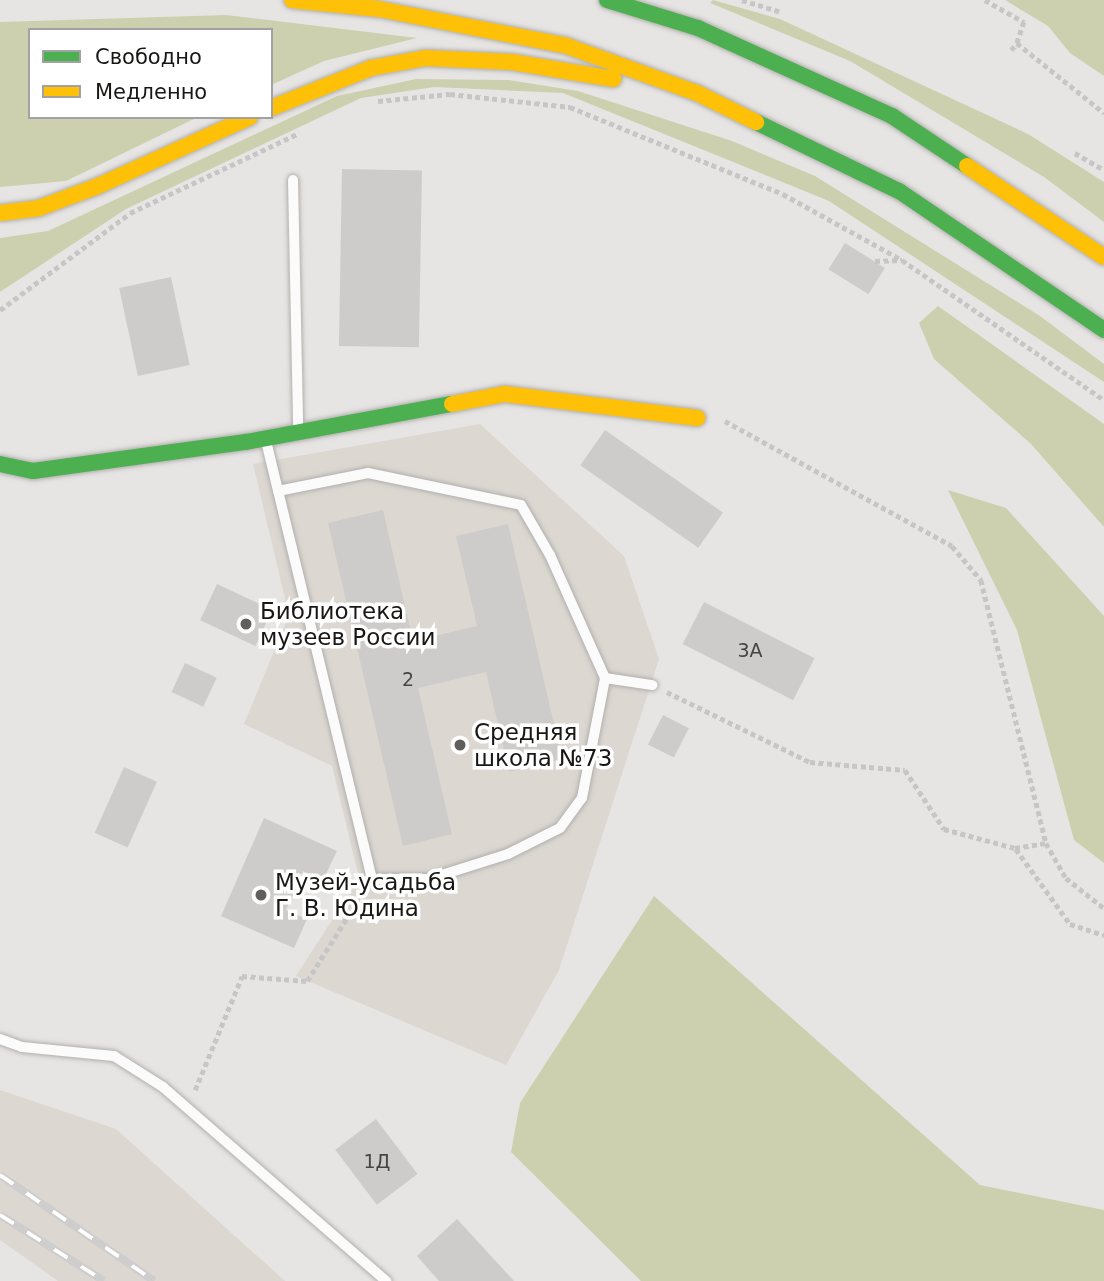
<!DOCTYPE html>
<meta charset="utf-8">
<style>
body{margin:0}
#map{position:relative;width:1104px;height:1281px;overflow:hidden;background:#e7e5e3;font-family:"DejaVu Sans",sans-serif}
div>[style]{position:absolute}
.built>*{inset:0;background:#dcd7d1}
.green>*{inset:0;background:#ccd0af}
.building>*{inset:0;background:#cdcccb;transform-origin:0 0}
.path>*{height:4.5px;margin-top:-2.25px;transform-origin:0;background:repeating-linear-gradient(90deg,#c6c6c6 0 5px,transparent 0 8.5px)}
.roads{filter:drop-shadow(0 0 2px #b1b0ae) drop-shadow(0 0 2px #b1b0ae)}
.lane>*{height:10px;margin:-5px;padding:0 5px;transform-origin:5px;border-radius:5px;background:#fbfbfb}
.fast>*{height:16px;margin:-8px;padding:0 8px;transform-origin:8px;border-radius:8px;background:#4caf50}
.slow>*{height:16px;margin:-8px;padding:0 8px;transform-origin:8px;border-radius:8px;background:#ffc107}
.rail>*{height:8px;margin-top:-4px;transform-origin:0;background:repeating-linear-gradient(90deg,#fff 0 16px,#cecdcd 0 32px);box-sizing:border-box;border-block:2px solid #cecdcd}
.dots>*{width:19px;height:19px;translate:-50% -50%;box-sizing:border-box;border:4px solid #fff;border-radius:50%}
span{translate:-50% -50%;white-space:nowrap;text-align:center;line-height:1.15;-webkit-text-stroke:7px #fff;paint-order:stroke}
.number-label{font-size:19px;color:#464544}
.number-label span{-webkit-text-stroke-width:0}
.poi-label{font-size:23px;color:#181716}
.left{translate:0 -50%;text-align:left}
.legend{position:absolute;left:28px;top:28px;width:245px;height:91px;box-sizing:border-box;background:#fff;border:2px solid #a3a2a2;margin:0;padding:9px 12px;list-style:none;font-size:21px;color:#181716}
.legend li{display:flex;align-items:center;gap:14px;height:35px}
.legend b{width:35px;border:2px solid #a3a2a2}
</style>
<div id="map">
<div class="built">
<i style="clip-path:polygon(480px 424px,624px 556px,659px 659px,559px 970px,506px 1065px,296px 976px,359px 878px,332px 766px,244px 724px,289px 615px,253px 464px)"></i>
<i style="clip-path:polygon(0 1090px,116px 1129px,285px 1281px,58px 1281px,0 1240px)"></i>
</div>
<div class="green">
<i style="clip-path:polygon(713px 0,780px 19px,1028px 134px,1104px 182px,1104px 222px,1044px 177px,850px 61px,710px 3px)"></i>
<i style="clip-path:polygon(1005px 0,1104px 0,1104px 76px,1070px 53px,1048px 26px)"></i>
<i style="clip-path:polygon(226px 15px,417px 38px,324px 61px,271px 85px,271px 30px,30px 30px,30px 117px,198px 117px,66px 181px,0 187px,0 22px)"></i>
<i style="clip-path:polygon(416px 79px,509px 80px,578px 91px,732px 141px,815px 176px,1040px 316px,1104px 364px,1104px 382px,829px 201px,563px 93px,434px 87px,361px 98px,126px 209px,0 292px,0 238px,48px 231px,337px 96px)"></i>
<i style="clip-path:polygon(938px 306px,1104px 424px,1104px 527px,1031px 444px,934px 359px,919px 323px)"></i>
<i style="clip-path:polygon(948px 490px,1006px 508px,1104px 616px,1104px 863px,1074px 840px,1017px 630px)"></i>
<i style="clip-path:polygon(654px 896px,980px 1185px,1104px 1210px,1104px 1281px,641px 1281px,511px 1152px,520px 1103px)"></i>
</div>
<div class="building">
<i style="left:342px;top:169px;width:80px;height:177px;rotate:1deg"></i>
<i style="left:845px;top:243px;width:47px;height:31px;rotate:32deg"></i>
<i style="left:171px;top:277px;width:90px;height:53px;rotate:78deg"></i>
<i style="left:605px;top:430px;width:144px;height:43px;rotate:35deg"></i>
<i style="clip-path:polygon(383px 510px,413px 641px,477px 626px,456px 536px,508px 524px,562px 759px,509px 772px,486px 672px,418px 688px,452px 834px,403px 846px,328px 523px)"></i>
<i style="left:217px;top:584px;width:61px;height:40px;rotate:25deg"></i>
<i style="left:704px;top:602px;width:124px;height:47px;rotate:27deg"></i>
<i style="left:185px;top:663px;width:35px;height:32px;rotate:25deg"></i>
<i style="left:663px;top:715px;width:29px;height:33px;rotate:27deg"></i>
<i style="left:124px;top:767px;width:36px;height:72px;rotate:24deg"></i>
<i style="clip-path:polygon(264px 818px,337px 851px,323px 880px,303px 871px,286px 910px,307px 919px,294px 948px,221px 916px)"></i>
<i style="left:376px;top:1119px;width:69px;height:51px;rotate:53deg"></i>
<i style="clip-path:polygon(457px 1219px,514px 1281px,439px 1281px,417px 1256px)"></i>
</div>
<div class="path">
<i style="left:742px;top:0;width:39px;rotate:17deg"></i>
<i style="left:985px;top:0;width:45px;rotate:29.4deg"></i>
<i style="left:1024px;top:22px;width:22px;rotate:108deg"></i>
<i style="left:1011px;top:50px;width:9px;rotate:-49deg"></i>
<i style="left:1017px;top:43px;width:112px;rotate:38.8deg"></i>
<i style="left:378px;top:101px;width:72px;rotate:-5.6deg"></i>
<i style="left:450px;top:94px;width:121px;rotate:6.2deg"></i>
<i style="left:570px;top:107px;width:230px;rotate:22.2deg"></i>
<i style="left:783px;top:194px;width:136px;rotate:29deg"></i>
<i style="left:902px;top:260px;width:246px;rotate:34.7deg"></i>
<i style="left:1075px;top:153px;width:34px;rotate:30deg"></i>
<i style="left:875px;top:261px;width:27px;rotate:-2deg"></i>
<i style="left:0;top:310px;width:162px;rotate:-36.7deg"></i>
<i style="left:130px;top:213px;width:187px;rotate:-25.3deg"></i>
<i style="left:725px;top:421px;width:259px;rotate:28.8deg"></i>
<i style="left:952px;top:546px;width:45px;rotate:49.5deg"></i>
<i style="left:981px;top:580px;width:271px;rotate:76.1deg"></i>
<i style="left:1046px;top:843px;width:40px;rotate:60.3deg"></i>
<i style="left:1066px;top:878px;width:48px;rotate:38.3deg"></i>
<i style="left:667px;top:692px;width:159px;rotate:26.1deg"></i>
<i style="left:810px;top:762px;width:95px;rotate:4.8deg"></i>
<i style="left:905px;top:770px;width:71px;rotate:56.5deg"></i>
<i style="left:944px;top:829px;width:73px;rotate:15deg"></i>
<i style="left:1015px;top:848px;width:31px;rotate:-9deg"></i>
<i style="left:1016px;top:849px;width:92px;rotate:54.2deg"></i>
<i style="left:1070px;top:924px;width:36px;rotate:18deg"></i>
<i style="left:195px;top:1090px;width:123px;rotate:-67.6deg"></i>
<i style="left:242px;top:976px;width:65px;rotate:4.4deg"></i>
<i style="left:307px;top:981px;width:103px;rotate:-57.7deg"></i>
</div>
<div class="roads">
<div class="lane">
<i style="left:293px;top:180px;width:249px;rotate:88.8deg"></i>
<i style="left:266px;top:441px;width:451px;rotate:76.4deg"></i>
<i style="left:372px;top:879px;width:57px"></i>
<i style="left:429px;top:879px;width:83px;rotate:-17.6deg"></i>
<i style="left:508px;top:854px;width:58px;rotate:-26.6deg"></i>
<i style="left:560px;top:828px;width:37px;rotate:-54deg"></i>
<i style="left:582px;top:798px;width:122px;rotate:-79.1deg"></i>
<i style="left:605px;top:678px;width:48px;rotate:8.5deg"></i>
<i style="left:278px;top:491px;width:92px;rotate:-11.3deg"></i>
<i style="left:368px;top:473px;width:156px;rotate:11.8deg"></i>
<i style="left:521px;top:505px;width:58px;rotate:59.9deg"></i>
<i style="left:550px;top:555px;width:135px;rotate:65.9deg"></i>
<i style="left:0;top:1039px;width:23px;rotate:20deg"></i>
<i style="left:22px;top:1047px;width:92px;rotate:5.6deg"></i>
<i style="left:114px;top:1056px;width:58px;rotate:32.3deg"></i>
<i style="left:163px;top:1087px;width:296px;rotate:41deg"></i>
</div>
<div class="fast">
<i style="left:607px;top:0;width:95px;rotate:17.1deg"></i>
<i style="left:698px;top:28px;width:213px;rotate:24.4deg"></i>
<i style="left:892px;top:116px;width:90px;rotate:33.7deg"></i>
<i style="left:756px;top:122px;width:159px;rotate:25.8deg"></i>
<i style="left:899px;top:191px;width:248px;rotate:34.1deg"></i>
<i style="left:0;top:464px;width:34px;rotate:12deg"></i>
<i style="left:33px;top:471px;width:215px;rotate:-7.8deg"></i>
<i style="left:246px;top:442px;width:209px;rotate:-10.5deg"></i>
</div>
<div class="slow">
<i style="left:292px;top:0;width:87px;rotate:5.9deg"></i>
<i style="left:379px;top:9px;width:192px;rotate:11.1deg"></i>
<i style="left:567px;top:46px;width:138px;rotate:19.9deg"></i>
<i style="left:697px;top:93px;width:66px;rotate:26.2deg"></i>
<i style="left:271px;top:108px;width:108px;rotate:-21.8deg"></i>
<i style="left:371px;top:68px;width:56px;rotate:-10.3deg"></i>
<i style="left:426px;top:58px;width:86px;rotate:2.7deg"></i>
<i style="left:512px;top:62px;width:103px;rotate:9.5deg"></i>
<i style="left:967px;top:166px;width:164px;rotate:33.6deg"></i>
<i style="left:0;top:213px;width:39px;rotate:-7deg"></i>
<i style="left:39px;top:208px;width:63px;rotate:-20.4deg"></i>
<i style="left:98px;top:186px;width:167px;rotate:-24.4deg"></i>
<i style="left:452px;top:404px;width:54px;rotate:-10.7deg"></i>
<i style="left:505px;top:394px;width:194px;rotate:7.1deg"></i>
</div>
</div>
<div class="rail">
<i style="left:0;top:1175px;width:187px;rotate:34.5deg"></i>
<i style="left:0;top:1215px;width:123px;rotate:32.4deg"></i>
</div>
<div class="dots">
<i style="left:246px;top:624px;background:#605f5e"></i>
<i style="left:460px;top:745px;background:#605f5e"></i>
<i style="left:261px;top:895px;background:#605f5e"></i>
</div>
<div class="number-label">
<span style="left:750px;top:651px">3А</span>
<span style="left:408px;top:680px">2</span>
<span style="left:377px;top:1162px">1Д</span>
</div>
<div class="poi-label">
<span class="left" style="left:260px;top:624px">Библиотека<br>музеев России</span>
<span class="left" style="left:474px;top:745px">Средняя<br>школа №73</span>
<span class="left" style="left:275px;top:895px">Музей-усадьба<br>Г. В. Юдина</span>
</div>
<ul class="legend">
<li><b style="height:9px;background:#4caf50"></b>Свободно</li>
<li><b style="height:9px;background:#ffc107"></b>Медленно</li>
</ul>
</div>
